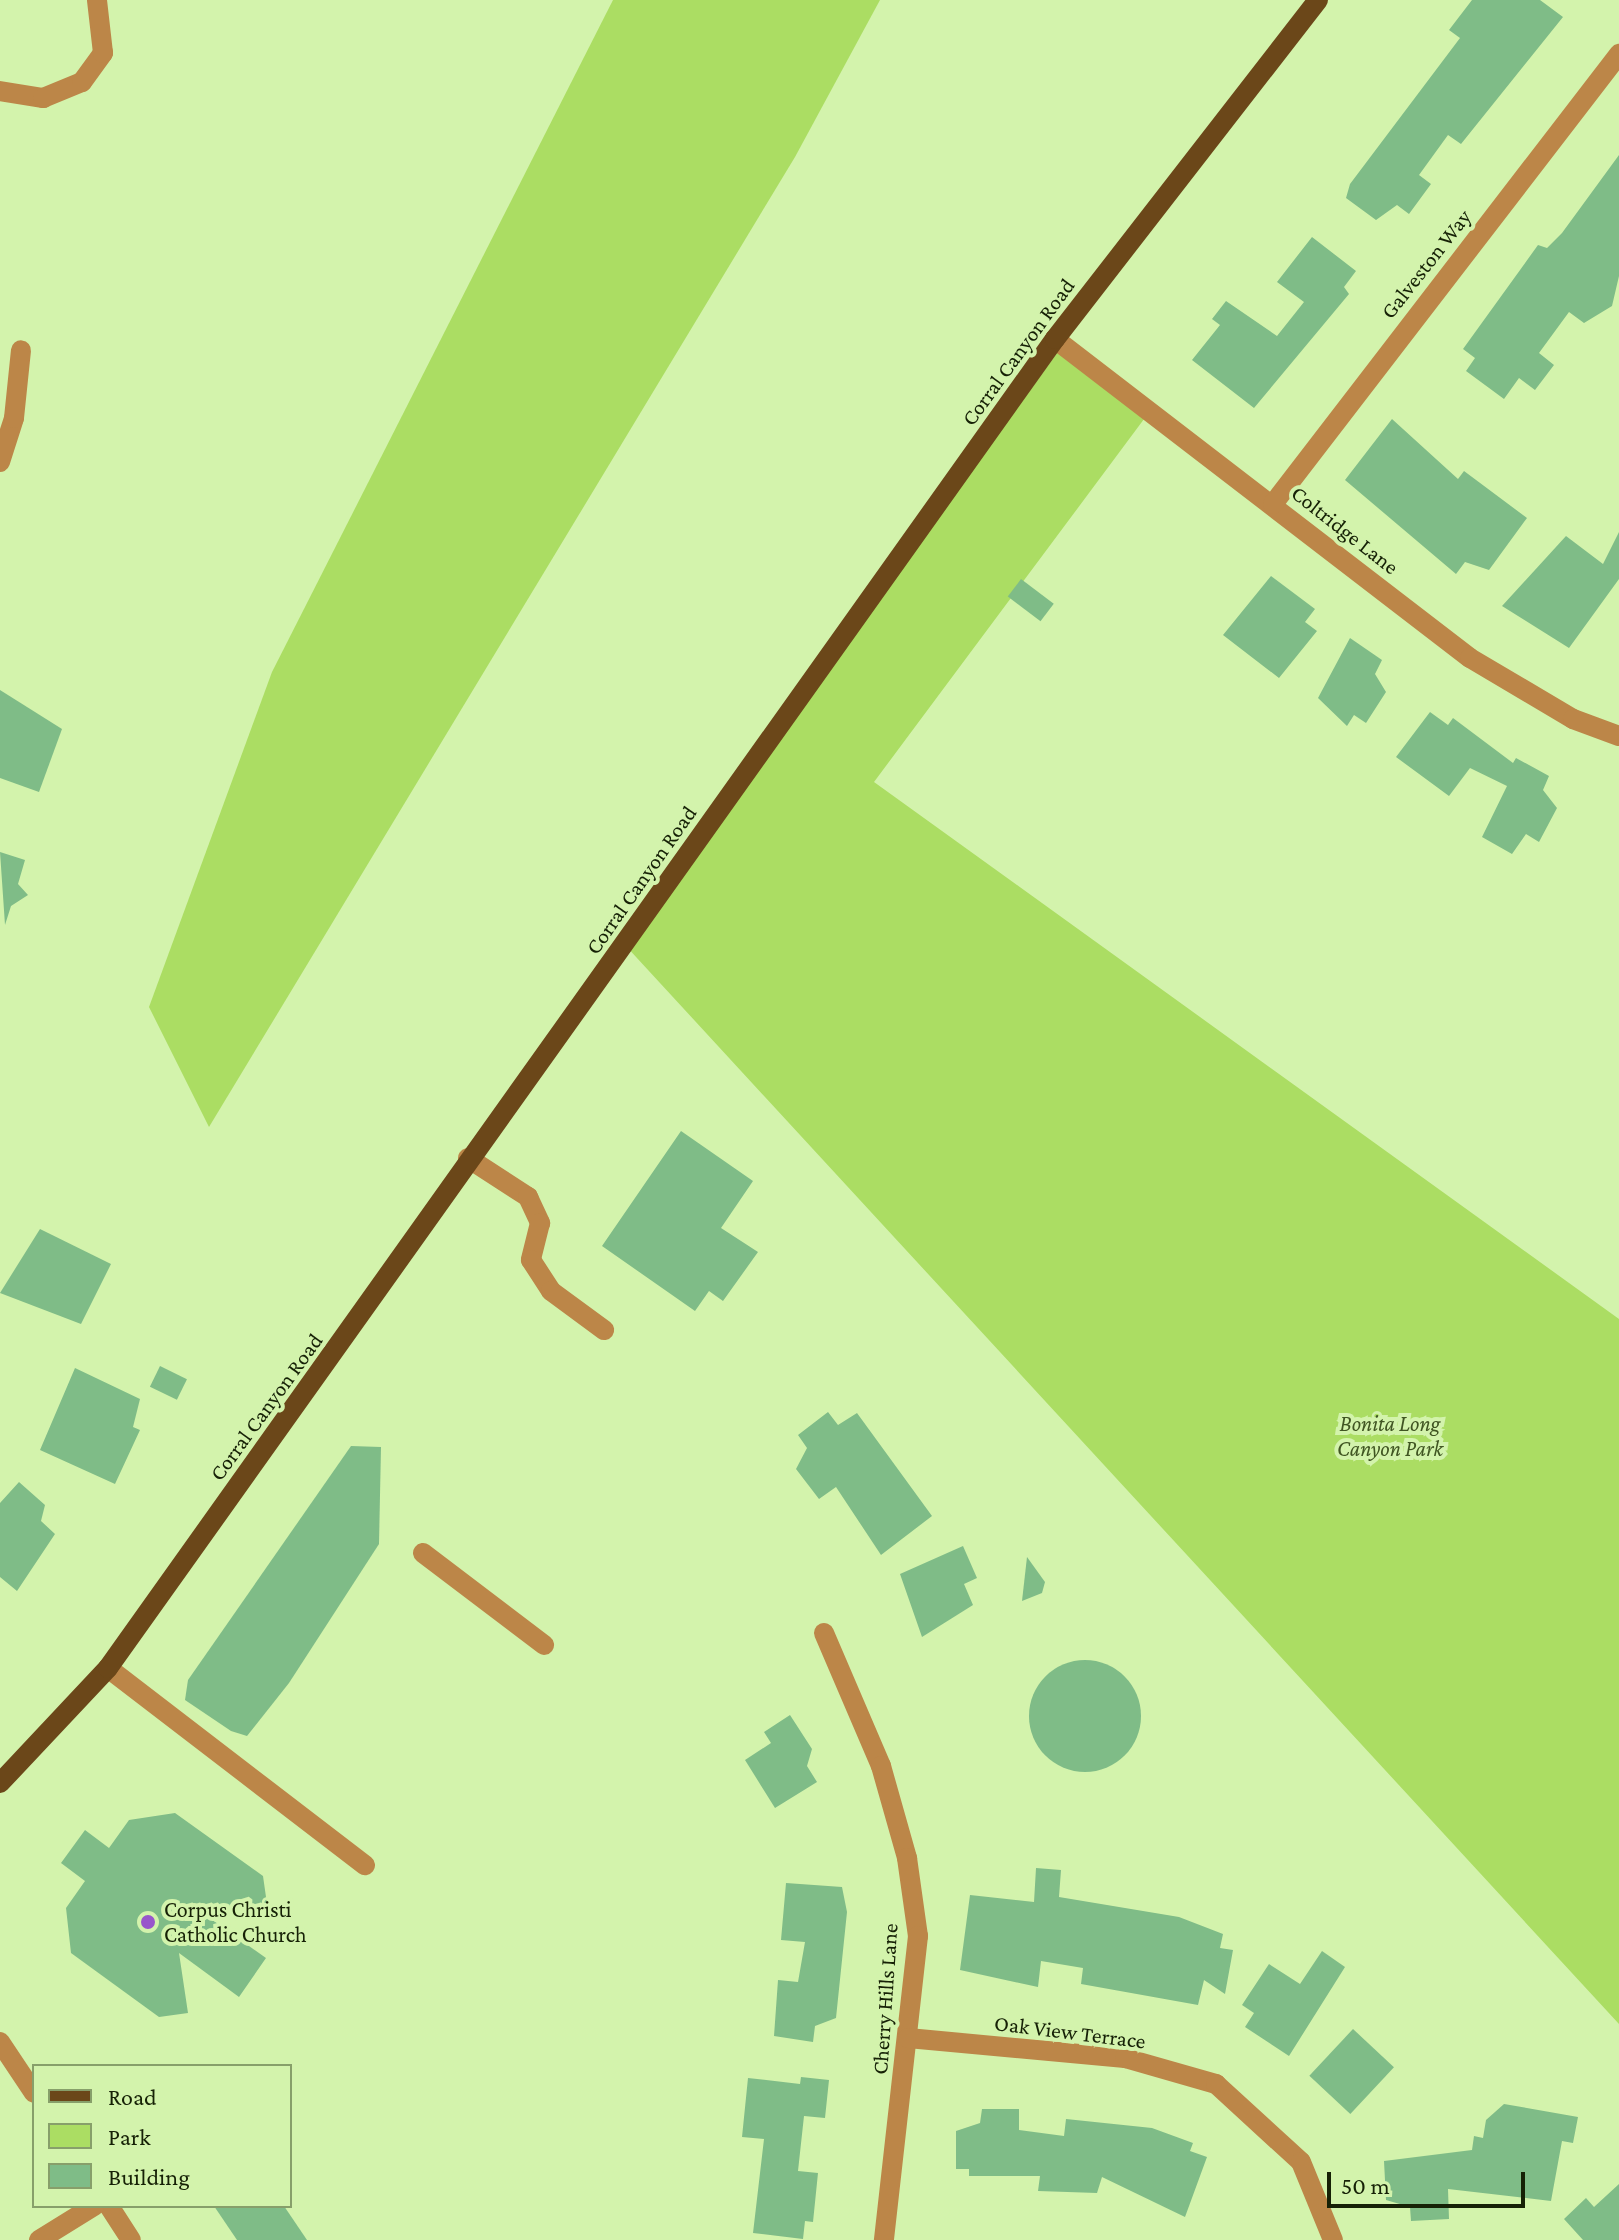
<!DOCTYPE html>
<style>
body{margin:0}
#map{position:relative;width:1619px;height:2240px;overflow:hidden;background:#d3f3ac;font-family:"Crimson Pro",serif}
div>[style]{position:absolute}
.green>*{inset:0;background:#abdd63}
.building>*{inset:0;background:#7fbc87;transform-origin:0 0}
.round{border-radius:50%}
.minor>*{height:20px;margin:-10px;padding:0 10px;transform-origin:10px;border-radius:10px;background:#bc8648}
.major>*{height:20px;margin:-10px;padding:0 10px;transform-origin:10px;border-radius:10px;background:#6b4719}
.dots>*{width:22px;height:22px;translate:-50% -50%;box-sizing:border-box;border:4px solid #d3f3ac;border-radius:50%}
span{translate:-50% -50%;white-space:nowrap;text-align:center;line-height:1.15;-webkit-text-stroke:8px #d3f3ac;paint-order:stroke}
.street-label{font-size:22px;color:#162106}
.park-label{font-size:22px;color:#405522;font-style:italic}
.poi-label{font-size:22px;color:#162106}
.left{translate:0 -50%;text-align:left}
.legend{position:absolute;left:32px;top:2064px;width:260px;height:144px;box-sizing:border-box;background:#d3f3ac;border:2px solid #879f6a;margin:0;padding:10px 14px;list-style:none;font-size:24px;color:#162106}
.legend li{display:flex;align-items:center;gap:16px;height:40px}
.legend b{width:40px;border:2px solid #879f6a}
.scale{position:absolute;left:1327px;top:2172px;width:198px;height:36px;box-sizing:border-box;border:4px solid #162106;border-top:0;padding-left:10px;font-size:24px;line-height:28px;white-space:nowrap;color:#162106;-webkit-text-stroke:6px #d3f3ac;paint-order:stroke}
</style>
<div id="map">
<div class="green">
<i style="clip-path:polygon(613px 0,880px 0,795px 157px,209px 1127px,149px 1007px,272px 672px)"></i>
<i style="clip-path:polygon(1063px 345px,1150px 411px,874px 782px,1619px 1319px,1619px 2024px,625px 945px)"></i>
</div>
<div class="building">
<i style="clip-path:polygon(1472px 0,1540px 0,1563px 17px,1461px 144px,1448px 135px,1419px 175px,1431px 184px,1409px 214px,1397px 205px,1376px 220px,1346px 198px,1350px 184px,1460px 38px,1449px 30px)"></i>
<i style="clip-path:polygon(1619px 155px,1619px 276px,1612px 306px,1584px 323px,1569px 312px,1539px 353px,1554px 365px,1535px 390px,1519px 378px,1504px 399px,1466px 371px,1475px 358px,1463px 349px,1538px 245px,1547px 248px,1562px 233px)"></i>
<i style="clip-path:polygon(1312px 237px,1356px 271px,1344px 287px,1349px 294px,1254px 408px,1192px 360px,1220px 325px,1212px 319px,1226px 301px,1277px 336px,1304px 302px,1277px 282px)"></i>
<i style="clip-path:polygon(1392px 419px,1458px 479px,1464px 471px,1527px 518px,1489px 570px,1465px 562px,1456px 574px,1345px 480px)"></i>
<i style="clip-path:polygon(1619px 532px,1619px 579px,1569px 648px,1502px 606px,1566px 536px,1603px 564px)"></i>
<i style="clip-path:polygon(1271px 576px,1315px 609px,1305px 622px,1317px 631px,1279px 678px,1223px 635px)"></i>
<i style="left:1021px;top:579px;width:41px;height:22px;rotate:37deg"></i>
<i style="clip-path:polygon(1350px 638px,1382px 660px,1375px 674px,1386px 692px,1366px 723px,1354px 715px,1347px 726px,1318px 698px)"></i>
<i style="clip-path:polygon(0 690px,62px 729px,39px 792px,0 778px)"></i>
<i style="clip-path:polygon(1430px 712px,1448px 725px,1453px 718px,1513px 763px,1516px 758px,1549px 776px,1543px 790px,1557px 808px,1539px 842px,1526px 834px,1512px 854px,1482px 837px,1507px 786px,1470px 768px,1449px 796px,1396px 757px)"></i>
<i style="clip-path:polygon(0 852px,25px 860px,18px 884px,28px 895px,11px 906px,5px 925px)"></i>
<i style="clip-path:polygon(681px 1131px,753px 1181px,721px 1228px,758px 1252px,723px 1301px,709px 1291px,695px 1311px,602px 1246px)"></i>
<i style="clip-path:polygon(40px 1229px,111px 1264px,81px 1324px,0 1293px)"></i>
<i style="left:160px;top:1366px;width:30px;height:23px;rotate:26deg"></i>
<i style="clip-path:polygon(75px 1368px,140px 1399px,133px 1427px,140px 1430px,115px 1484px,40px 1450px)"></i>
<i style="clip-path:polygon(828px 1412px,838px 1425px,857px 1413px,932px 1516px,881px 1555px,836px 1487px,819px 1499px,796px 1469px,807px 1448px,798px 1435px)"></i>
<i style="clip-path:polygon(351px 1446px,381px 1447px,379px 1544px,289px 1683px,247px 1736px,231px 1731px,185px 1700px,188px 1680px)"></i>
<i style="clip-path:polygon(19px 1482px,45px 1505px,41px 1521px,55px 1534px,17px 1591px,0 1577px,0 1503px)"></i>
<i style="clip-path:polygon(963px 1546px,977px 1578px,964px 1584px,973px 1605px,922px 1637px,900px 1574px)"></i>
<i style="clip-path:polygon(1027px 1557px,1045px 1582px,1042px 1593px,1022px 1601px)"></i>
<i class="round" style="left:1029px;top:1660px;width:112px;height:112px"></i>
<i style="clip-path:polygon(790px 1715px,812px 1749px,807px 1766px,817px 1782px,775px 1808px,745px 1760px,771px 1743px,764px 1732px)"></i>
<i style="clip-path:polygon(175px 1813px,263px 1876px,267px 1904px,204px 1914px,266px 1958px,239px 1997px,179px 1953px,188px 2013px,159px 2017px,71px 1953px,66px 1908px,85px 1881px,61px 1863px,85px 1830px,109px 1848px,129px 1820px)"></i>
<i style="clip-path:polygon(1036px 1868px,1061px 1870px,1059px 1897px,1179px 1917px,1223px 1934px,1220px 1948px,1233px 1950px,1225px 1994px,1204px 1980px,1198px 2005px,1081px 1984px,1083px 1968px,1041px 1961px,1038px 1987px,960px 1970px,970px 1895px,1034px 1902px)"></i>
<i style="clip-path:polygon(786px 1883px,842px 1887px,847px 1912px,836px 2018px,815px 2026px,813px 2042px,774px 2036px,778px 1980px,798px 1982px,805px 1942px,781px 1940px)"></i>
<i style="clip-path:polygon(1322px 1951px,1345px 1967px,1289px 2056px,1245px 2027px,1254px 2013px,1242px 2005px,1269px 1964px,1300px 1984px)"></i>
<i style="left:1353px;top:2029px;width:56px;height:64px;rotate:43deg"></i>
<i style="clip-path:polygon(801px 2077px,829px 2080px,825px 2118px,804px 2116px,798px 2171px,818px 2173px,813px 2222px,805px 2221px,803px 2239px,753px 2233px,764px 2139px,742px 2137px,748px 2078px,800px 2084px)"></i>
<i style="clip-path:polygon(1504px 2104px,1578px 2117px,1573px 2143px,1562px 2141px,1551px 2201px,1448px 2189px,1449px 2219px,1411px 2221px,1410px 2207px,1386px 2200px,1384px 2161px,1472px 2150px,1474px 2136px,1483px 2138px,1486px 2120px)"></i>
<i style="clip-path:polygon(982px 2109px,1019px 2109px,1019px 2130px,1064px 2136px,1066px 2119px,1152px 2128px,1193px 2143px,1190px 2151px,1207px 2157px,1185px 2217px,1102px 2177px,1097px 2193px,1038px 2191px,1040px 2176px,969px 2176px,969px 2169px,956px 2169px,956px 2131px,980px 2123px)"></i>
<i style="clip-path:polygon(1619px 2184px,1619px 2240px,1583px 2240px,1564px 2219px,1586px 2198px,1594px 2207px)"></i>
<i style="clip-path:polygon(214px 2206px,284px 2206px,307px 2240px,237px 2240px)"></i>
</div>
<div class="minor">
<i style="left:0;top:91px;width:44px;rotate:9.2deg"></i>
<i style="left:43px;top:98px;width:42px;rotate:-22.3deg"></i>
<i style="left:82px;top:82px;width:36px;rotate:-54deg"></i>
<i style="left:103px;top:53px;width:53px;rotate:-96.5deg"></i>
<i style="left:1055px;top:339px;width:523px;rotate:37.55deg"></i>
<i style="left:1470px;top:658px;width:120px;rotate:30.6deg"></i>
<i style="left:1573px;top:719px;width:49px;rotate:20.3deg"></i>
<i style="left:0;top:462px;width:46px;rotate:-72.3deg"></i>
<i style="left:14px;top:418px;width:68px;rotate:-84.1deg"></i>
<i style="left:1273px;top:504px;width:568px;rotate:-52.44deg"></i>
<i style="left:468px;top:1158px;width:72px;rotate:33deg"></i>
<i style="left:528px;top:1197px;width:29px;rotate:65deg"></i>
<i style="left:540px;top:1223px;width:38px;rotate:104deg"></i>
<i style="left:531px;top:1260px;width:37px;rotate:57deg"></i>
<i style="left:551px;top:1291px;width:66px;rotate:36.3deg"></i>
<i style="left:423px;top:1553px;width:152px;rotate:37.2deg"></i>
<i style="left:824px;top:1633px;width:145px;rotate:66.8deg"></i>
<i style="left:881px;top:1766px;width:96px;rotate:74.2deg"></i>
<i style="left:907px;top:1858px;width:79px;rotate:82deg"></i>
<i style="left:918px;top:1936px;width:306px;rotate:96.4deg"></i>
<i style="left:108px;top:1668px;width:324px;rotate:37.5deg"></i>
<i style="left:908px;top:2038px;width:218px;rotate:5.3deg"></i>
<i style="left:1125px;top:2058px;width:95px;rotate:15.9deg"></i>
<i style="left:1216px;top:2084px;width:115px;rotate:42.5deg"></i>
<i style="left:1301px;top:2162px;width:84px;rotate:67.7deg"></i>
<i style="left:0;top:2042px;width:61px;rotate:56.3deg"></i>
<i style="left:109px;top:2206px;width:40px;rotate:57.1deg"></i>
<i style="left:39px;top:2240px;width:65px;rotate:-31.7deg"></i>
</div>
<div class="major">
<i style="left:0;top:1783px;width:158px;rotate:-46.8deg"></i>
<i style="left:108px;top:1668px;width:1632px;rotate:-54.53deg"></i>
<i style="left:1055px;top:339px;width:429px;rotate:-52.2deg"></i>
</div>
<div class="dots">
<i style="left:148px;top:1922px;background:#9856cb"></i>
</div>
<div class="street-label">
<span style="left:1426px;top:264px;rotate:-52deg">Galveston Way</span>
<span style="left:1018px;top:352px;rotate:-54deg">Corral Canyon Road</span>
<span style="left:1345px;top:530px;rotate:38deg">Coltridge Lane</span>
<span style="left:641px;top:880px;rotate:-55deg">Corral Canyon Road</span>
<span style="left:266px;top:1407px;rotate:-54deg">Corral Canyon Road</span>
<span style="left:885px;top:1999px;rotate:-86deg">Cherry Hills Lane</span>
<span style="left:1070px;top:2032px;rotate:7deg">Oak View Terrace</span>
</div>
<div class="park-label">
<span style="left:1390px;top:1436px">Bonita Long<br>Canyon Park</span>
</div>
<div class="poi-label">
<span class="left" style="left:164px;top:1922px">Corpus Christi<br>Catholic Church</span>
</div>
<ul class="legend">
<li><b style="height:10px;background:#6b4719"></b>Road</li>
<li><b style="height:22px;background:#abdd63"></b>Park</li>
<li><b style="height:22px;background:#7fbc87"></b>Building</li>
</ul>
<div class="scale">50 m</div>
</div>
